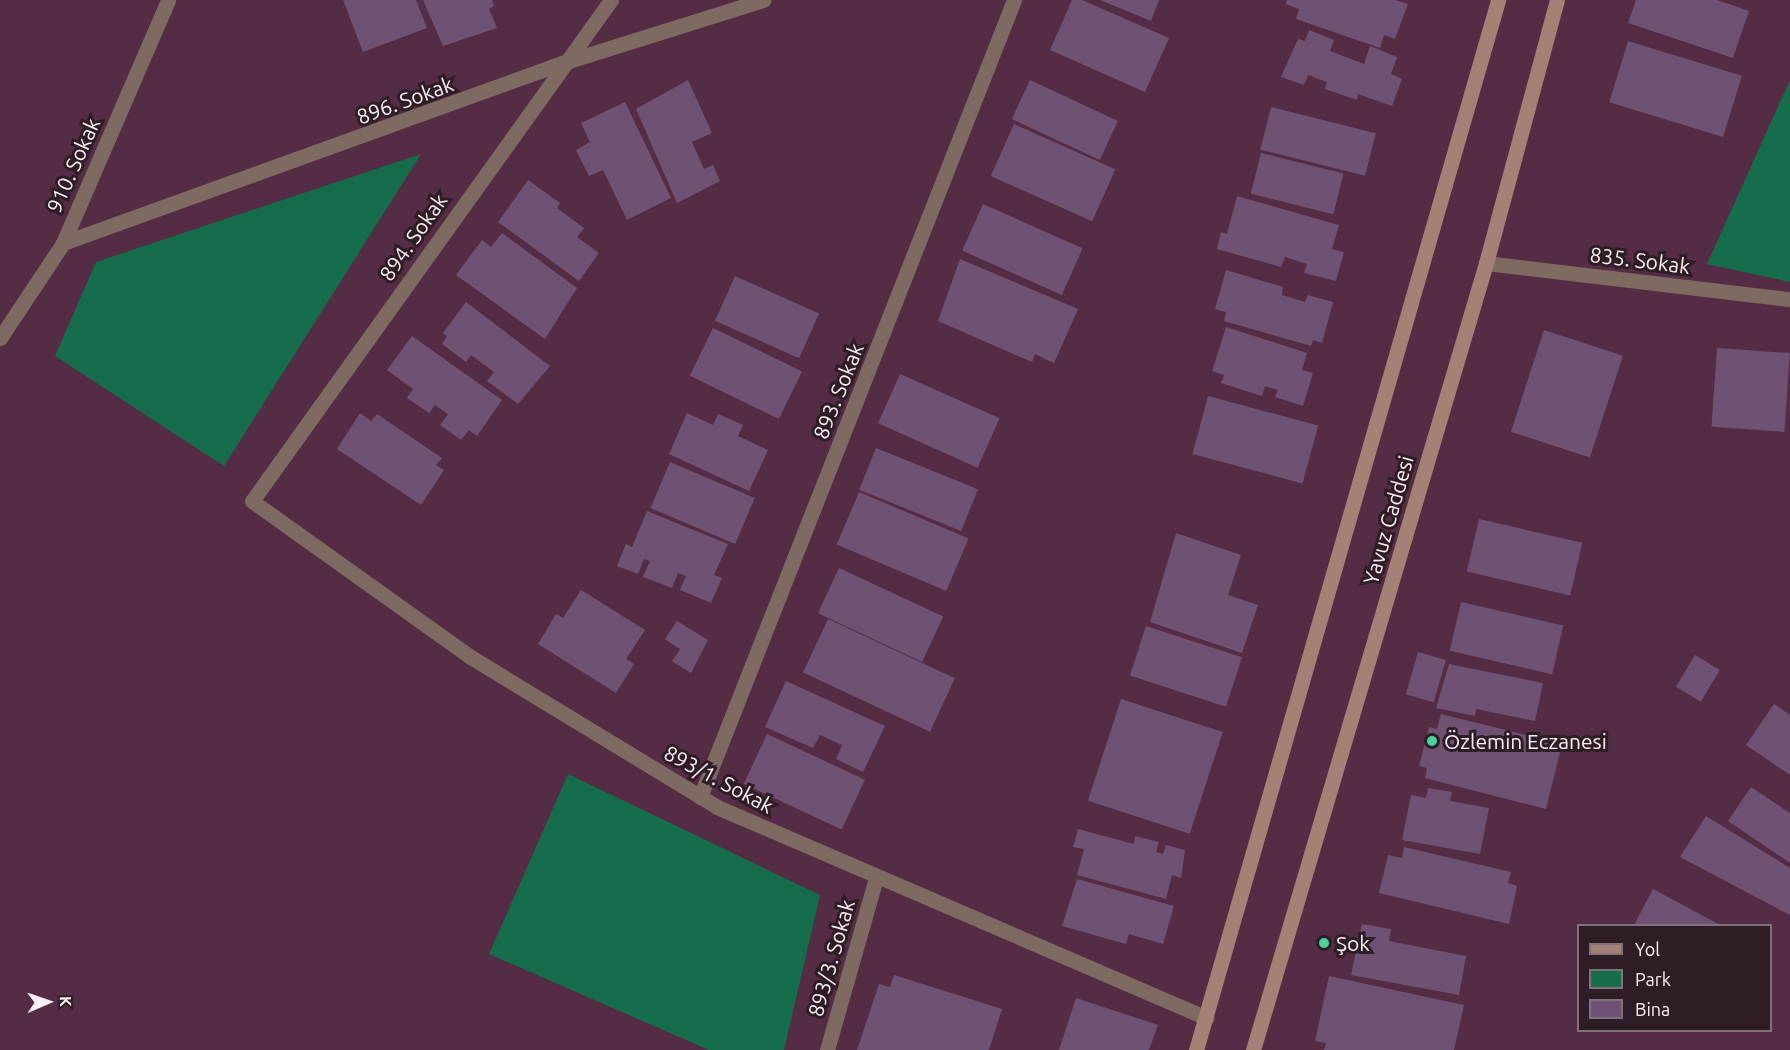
<!DOCTYPE html>
<meta charset="utf-8">
<style>
body{margin:0}
#map{position:relative;width:1790px;height:1050px;overflow:hidden;background:#542d45;font-family:Ubuntu,sans-serif}
div>[style]{position:absolute}
.green>*{inset:0;background:#156d4c}
.building>*{inset:0;background:#6f5173;transform-origin:0 0}
.street>*{height:15px;margin:-7.5px;padding:0 7.5px;transform-origin:7.5px;border-radius:7.5px;background:#7f6a61}
.secondary>*{height:15px;margin:-7.5px;padding:0 7.5px;transform-origin:7.5px;border-radius:7.5px;background:#a38275}
.dots>*{width:16px;height:16px;translate:-50% -50%;box-sizing:border-box;border:3px solid #2e1d27;border-radius:50%}
span{translate:-50% -50%;white-space:nowrap;text-align:center;line-height:1.15;-webkit-text-stroke:6px #2e1d27;paint-order:stroke}
.street-label{font-size:21px;color:#feeff7}
.poi-label{font-size:21px;color:#feeff7}
.left{translate:0 -50%;text-align:left}
.legend{position:absolute;left:1577px;top:924px;width:195px;height:108px;box-sizing:border-box;background:#2e1d27;border:2px solid #81717a;margin:0;padding:8px 10px;list-style:none;font-size:18px;color:#feeff7}
.legend li{display:flex;align-items:center;gap:12px;height:30px}
.legend b{width:30px;border:2px solid #81717a}
.north{position:absolute;left:18px;top:972px;width:60px;height:60px;-webkit-text-stroke:4px #2e1d27;paint-order:stroke;rotate:88deg;font-size:16px;font-weight:700;line-height:24px;text-align:center;color:#feeff7}
.north::after{content:'';display:block;margin:auto;width:21px;height:27px;background:#feeff7;clip-path:polygon(50% 0,100% 100%,50% 72%,0 100%)}
</style>
<div id="map">
<div class="green">
<i style="clip-path:polygon(1790px 80px,1790px 282px,1707px 264px)"></i>
<i style="clip-path:polygon(421px 154px,224px 466px,55px 356px,96px 262px)"></i>
<i style="clip-path:polygon(568px 774px,820px 895px,784px 1050px,709px 1050px,489px 954px)"></i>
</div>
<div class="building">
<i style="clip-path:polygon(343px 0,416px 0,427px 28px,363px 52px)"></i>
<i style="clip-path:polygon(423px 0,492px 0,494px 6px,489px 9px,497px 28px,443px 46px)"></i>
<i style="clip-path:polygon(1072px 0,1082px 0,1169px 38px,1145px 92px,1050px 50px)"></i>
<i style="clip-path:polygon(1100px 0,1159px 0,1151px 21px)"></i>
<i style="clip-path:polygon(1287px 0,1395px 0,1408px 4px,1395px 39px,1384px 35px,1380px 48px,1296px 19px,1299px 9px,1286px 4px)"></i>
<i style="clip-path:polygon(1636px 0,1717px 0,1749px 11px,1733px 58px,1628px 23px)"></i>
<i style="clip-path:polygon(1309px 30px,1334px 40px,1330px 51px,1364px 64px,1370px 46px,1397px 57px,1391px 74px,1402px 79px,1392px 106px,1358px 94px,1357px 100px,1325px 89px,1327px 82px,1308px 75px,1304px 85px,1281px 77px,1298px 39px,1305px 41px)"></i>
<i style="left:1628px;top:41px;width:119px;height:64px;rotate:17deg"></i>
<i style="clip-path:polygon(688px 80px,712px 133px,692px 142px,704px 169px,713px 165px,720px 181px,677px 203px,636px 109px)"></i>
<i style="left:1030px;top:80px;width:97px;height:43px;rotate:25deg"></i>
<i style="clip-path:polygon(625px 102px,671px 198px,627px 220px,603px 170px,589px 176px,576px 150px,590px 142px,581px 123px)"></i>
<i style="left:1271px;top:107px;width:108px;height:44px;rotate:14deg"></i>
<i style="left:1014px;top:124px;width:111px;height:57px;rotate:24deg"></i>
<i style="left:1261px;top:153px;width:85px;height:42px;rotate:14deg"></i>
<i style="clip-path:polygon(528px 180px,560px 203px,557px 208px,584px 228px,577px 237px,599px 253px,579px 281px,498px 222px)"></i>
<i style="clip-path:polygon(1237px 196px,1339px 225px,1332px 249px,1344px 252px,1336px 281px,1304px 273px,1307px 264px,1285px 257px,1281px 267px,1217px 249px,1221px 232px,1227px 234px)"></i>
<i style="left:983px;top:204px;width:109px;height:51px;rotate:24deg"></i>
<i style="clip-path:polygon(502px 233px,577px 288px,545px 339px,456px 275px,482px 240px,491px 247px)"></i>
<i style="clip-path:polygon(960px 259px,1078px 309px,1054px 363px,1035px 354px,1032px 362px,938px 321px)"></i>
<i style="clip-path:polygon(1226px 270px,1283px 287px,1282px 295px,1305px 302px,1308px 295px,1333px 302px,1322px 343px,1313px 340px,1311px 346px,1224px 321px,1226px 312px,1215px 309px)"></i>
<i style="left:735px;top:276px;width:92px;height:49px;rotate:24deg"></i>
<i style="clip-path:polygon(466px 302px,550px 366px,518px 404px,487px 381px,494px 372px,471px 355px,466px 362px,442px 344px,447px 336px,443px 333px)"></i>
<i style="clip-path:polygon(1226px 327px,1307px 353px,1302px 370px,1313px 373px,1303px 406px,1275px 397px,1278px 390px,1265px 386px,1262px 396px,1221px 383px,1224px 375px,1212px 371px)"></i>
<i style="left:713px;top:328px;width:99px;height:53px;rotate:26deg"></i>
<i style="left:1544px;top:330px;width:83px;height:107px;rotate:18deg"></i>
<i style="clip-path:polygon(412px 336px,502px 400px,477px 436px,469px 430px,461px 440px,440px 425px,448px 414px,435px 405px,429px 413px,407px 398px,413px 389px,387px 370px)"></i>
<i style="left:1717px;top:348px;width:73px;height:79px;rotate:4deg"></i>
<i style="left:900px;top:374px;width:109px;height:54px;rotate:24deg"></i>
<i style="left:1208px;top:396px;width:114px;height:60px;rotate:15deg"></i>
<i style="clip-path:polygon(360px 413px,371px 421px,377px 414px,442px 458px,436px 465px,444px 470px,421px 505px,337px 449px)"></i>
<i style="clip-path:polygon(687px 413px,713px 425px,718px 414px,743px 425px,738px 436px,768px 450px,749px 491px,669px 454px)"></i>
<i style="left:876px;top:448px;width:110px;height:45px;rotate:22deg"></i>
<i style="left:670px;top:462px;width:92px;height:50px;rotate:23deg"></i>
<i style="left:859px;top:492px;width:119px;height:57px;rotate:23deg"></i>
<i style="clip-path:polygon(647px 511px,728px 544px,714px 575px,722px 578px,711px 603px,680px 590px,686px 576px,678px 573px,672px 588px,643px 577px,650px 561px,644px 559px,638px 574px,617px 566px,626px 544px,632px 547px)"></i>
<i style="left:1479px;top:519px;width:106px;height:54px;rotate:13deg"></i>
<i style="clip-path:polygon(1176px 533px,1241px 555px,1228px 595px,1258px 605px,1242px 653px,1150px 622px)"></i>
<i style="left:839px;top:568px;width:115px;height:50px;rotate:25deg"></i>
<i style="clip-path:polygon(581px 590px,645px 630px,626px 659px,634px 664px,616px 693px,538px 644px,556px 614px,563px 618px)"></i>
<i style="left:1461px;top:602px;width:105px;height:50px;rotate:13deg"></i>
<i style="left:828px;top:619px;width:140px;height:59px;rotate:25deg"></i>
<i style="clip-path:polygon(677px 621px,708px 640px,691px 673px,672px 661px,680px 649px,665px 639px)"></i>
<i style="left:1146px;top:626px;width:101px;height:52px;rotate:18deg"></i>
<i style="left:1418px;top:652px;width:29px;height:44px;rotate:16deg"></i>
<i style="left:1695px;top:655px;width:29px;height:37px;rotate:31deg"></i>
<i style="clip-path:polygon(1449px 664px,1543px 683px,1535px 721px,1476px 709px,1475px 716px,1436px 708px)"></i>
<i style="clip-path:polygon(786px 681px,885px 726px,863px 772px,836px 759px,842px 745px,820px 735px,813px 748px,765px 727px)"></i>
<i style="left:1121px;top:699px;width:107px;height:107px;rotate:18deg"></i>
<i style="clip-path:polygon(1774px 704px,1790px 715px,1790px 775px,1746px 745px)"></i>
<i style="clip-path:polygon(1441px 714px,1562px 744px,1546px 809px,1425px 778px,1427px 768px,1419px 766px,1429px 727px,1437px 729px)"></i>
<i style="left:767px;top:734px;width:108px;height:55px;rotate:25deg"></i>
<i style="clip-path:polygon(1751px 787px,1790px 813px,1790px 863px,1728px 821px)"></i>
<i style="clip-path:polygon(1428px 788px,1452px 792px,1450px 801px,1489px 808px,1480px 854px,1402px 840px,1411px 795px,1426px 798px)"></i>
<i style="clip-path:polygon(1706px 816px,1790px 868px,1790px 915px,1680px 857px)"></i>
<i style="clip-path:polygon(1078px 829px,1134px 844px,1135px 836px,1159px 842px,1156px 852px,1163px 854px,1166px 845px,1185px 850px,1181px 878px,1172px 875px,1166px 899px,1077px 875px,1084px 849px,1073px 847px)"></i>
<i style="clip-path:polygon(1404px 847px,1511px 872px,1508px 883px,1517px 886px,1509px 924px,1379px 893px,1388px 855px,1402px 858px)"></i>
<i style="clip-path:polygon(1077px 879px,1174px 906px,1163px 944px,1129px 934px,1126px 944px,1062px 926px)"></i>
<i style="clip-path:polygon(1653px 889px,1722px 926px,1639px 926px,1635px 923px)"></i>
<i style="clip-path:polygon(1362px 924px,1391px 929px,1389px 941px,1466px 956px,1459px 995px,1351px 975px)"></i>
<i style="clip-path:polygon(894px 975px,1002px 1009px,989px 1050px,857px 1050px,879px 984px,890px 987px)"></i>
<i style="clip-path:polygon(1329px 976px,1464px 1005px,1454px 1050px,1324px 1050px,1326px 1043px,1315px 1041px)"></i>
<i style="clip-path:polygon(1076px 998px,1158px 1025px,1149px 1050px,1059px 1050px)"></i>
</div>
<div class="street">
<i style="left:611px;top:0;width:616px;rotate:125.62deg"></i>
<i style="left:252px;top:501px;width:267px;rotate:35.5deg"></i>
<i style="left:469px;top:656px;width:290px;rotate:31.3deg"></i>
<i style="left:717px;top:807px;width:533px;rotate:23.3deg"></i>
<i style="left:63px;top:243px;width:530px;rotate:-19.84deg"></i>
<i style="left:562px;top:63px;width:211px;rotate:-17.4deg"></i>
<i style="left:1486px;top:263px;width:306px;rotate:6.8deg"></i>
<i style="left:0;top:338px;width:114px;rotate:-56.4deg"></i>
<i style="left:63px;top:243px;width:265px;rotate:-66.6deg"></i>
<i style="left:700px;top:797px;width:857px;rotate:-68.5deg"></i>
<i style="left:827px;top:1050px;width:179px;rotate:-74.1deg"></i>
</div>
<div class="secondary">
<i style="left:1196px;top:1050px;width:1093px;rotate:-73.95deg"></i>
<i style="left:1253px;top:1050px;width:821px;rotate:-73.51deg"></i>
<i style="left:1486px;top:263px;width:272px;rotate:-74.9deg"></i>
</div>
<div class="dots">
<i style="left:1432px;top:741px;background:#4ad49c"></i>
<i style="left:1324px;top:943px;background:#4ad49c"></i>
</div>
<div class="street-label">
<span style="left:405px;top:100px;rotate:-20deg">896. Sokak</span>
<span style="left:73px;top:165px;rotate:-66deg">910. Sokak</span>
<span style="left:413px;top:237px;rotate:-55deg">894. Sokak</span>
<span style="left:1640px;top:260px;rotate:7deg">835. Sokak</span>
<span style="left:838px;top:391px;rotate:-68deg">893. Sokak</span>
<span style="left:1388px;top:520px;rotate:-74deg">Yavuz Caddesi</span>
<span style="left:719px;top:779px;rotate:28deg">893/1. Sokak</span>
<span style="left:831px;top:958px;rotate:-74deg">893/3. Sokak</span>
</div>
<div class="poi-label">
<span class="left" style="left:1444px;top:741px">Özlemin Eczanesi</span>
<span class="left" style="left:1336px;top:943px">Şok</span>
</div>
<ul class="legend">
<li><b style="height:8px;background:#a38275"></b>Yol</li>
<li><b style="height:16px;background:#156d4c"></b>Park</li>
<li><b style="height:16px;background:#6f5173"></b>Bina</li>
</ul>
<div class="north">K</div>
</div>
